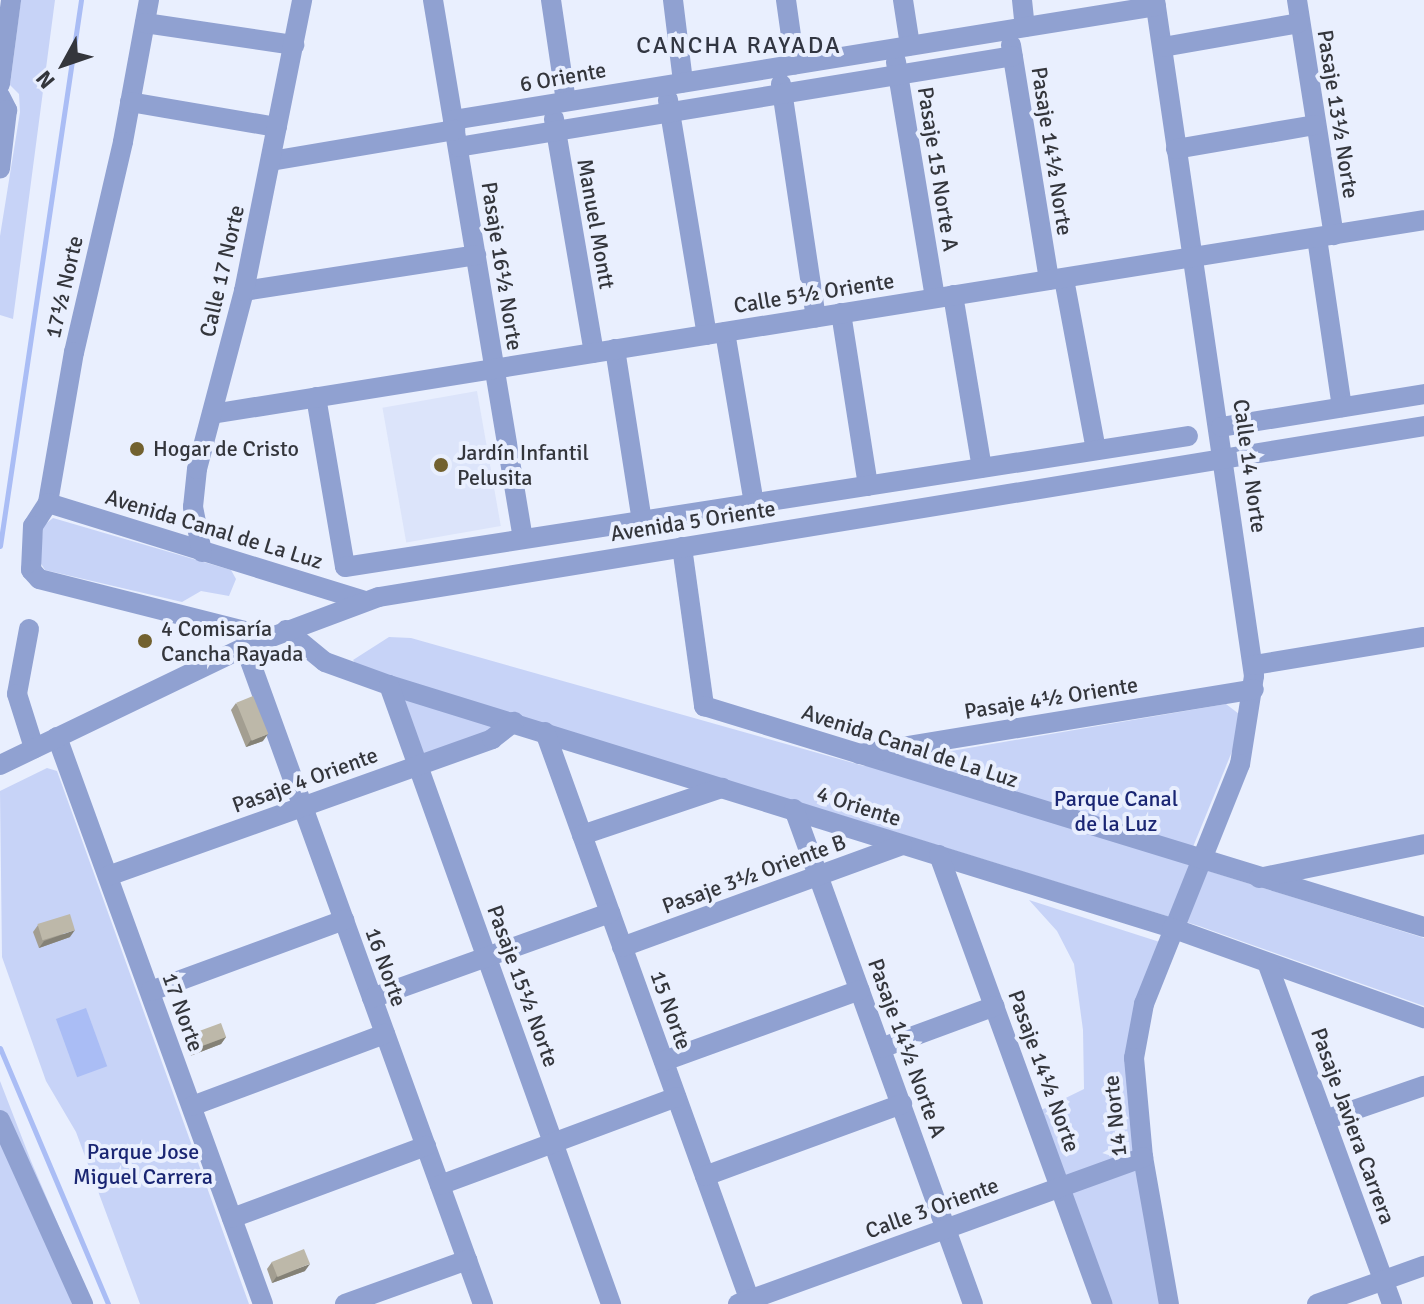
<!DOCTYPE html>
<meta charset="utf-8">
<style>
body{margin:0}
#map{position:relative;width:1424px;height:1304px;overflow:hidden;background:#e9effe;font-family:Signika,sans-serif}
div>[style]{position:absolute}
.built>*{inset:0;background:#dce4fa;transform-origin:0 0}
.green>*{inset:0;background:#c7d3f7}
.water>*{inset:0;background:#aabdf5;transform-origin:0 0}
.stream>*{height:5px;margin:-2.5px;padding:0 2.5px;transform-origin:2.5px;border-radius:2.5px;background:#aabdf5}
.minor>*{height:20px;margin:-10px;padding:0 10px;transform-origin:10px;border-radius:10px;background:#90a1d1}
.wall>*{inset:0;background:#a39e91}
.shaded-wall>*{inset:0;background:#848176}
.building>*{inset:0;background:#bdb8a9;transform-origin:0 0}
.dots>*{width:22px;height:22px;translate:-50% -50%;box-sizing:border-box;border:4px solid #e9effe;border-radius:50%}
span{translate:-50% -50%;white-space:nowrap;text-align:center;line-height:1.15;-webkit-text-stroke:8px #e9effe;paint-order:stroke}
.street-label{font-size:22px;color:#34363c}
.poi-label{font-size:22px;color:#34363c}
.left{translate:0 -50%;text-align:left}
.park-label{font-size:22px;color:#1a2673}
.neighbourhood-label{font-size:24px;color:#323642;letter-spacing:2px}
.north{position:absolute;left:24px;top:24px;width:80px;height:80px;-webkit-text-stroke:6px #e9effe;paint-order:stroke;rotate:230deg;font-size:22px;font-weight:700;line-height:32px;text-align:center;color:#34363c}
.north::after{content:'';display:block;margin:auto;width:28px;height:36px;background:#34363c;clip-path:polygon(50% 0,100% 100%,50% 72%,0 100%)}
</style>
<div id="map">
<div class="built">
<i style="left:477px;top:391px;width:137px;height:96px;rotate:80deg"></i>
</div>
<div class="green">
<i style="clip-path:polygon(21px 0,55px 0,13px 319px,0 315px,0 236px,20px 112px,19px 94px,10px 85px)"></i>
<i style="clip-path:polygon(53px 518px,231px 570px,236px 579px,229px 596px,201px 591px,182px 602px,45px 570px,40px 562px,43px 526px)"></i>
<i style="clip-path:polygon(389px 637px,411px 638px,864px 766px,1226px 704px,1239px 714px,1233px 749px,1186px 864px,1424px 938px,1424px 1006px,1199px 926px,357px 666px,353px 660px)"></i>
<i style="clip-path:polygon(401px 695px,493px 724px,495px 730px,424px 756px)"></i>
<i style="clip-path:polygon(47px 768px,57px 771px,249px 1304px,140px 1304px,76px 1132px,46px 1081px,2px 957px,0 791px)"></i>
<i style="clip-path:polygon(1029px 900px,1169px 945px,1128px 1061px,1165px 1304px,1106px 1304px,1035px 1113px,1084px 1089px,1083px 1030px,1074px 964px,1057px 931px)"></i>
<i style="clip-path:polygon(0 1081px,31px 1161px,92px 1304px,0 1304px)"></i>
</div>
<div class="water">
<i style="left:86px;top:1008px;width:62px;height:32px;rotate:70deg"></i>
</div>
<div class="stream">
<i style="left:0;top:546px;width:552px;rotate:-81.56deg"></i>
<i style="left:0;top:1048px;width:278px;rotate:67.1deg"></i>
</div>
<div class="minor">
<i style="left:149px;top:0;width:144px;rotate:100.4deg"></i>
<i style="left:123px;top:142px;width:216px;rotate:103.1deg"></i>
<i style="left:74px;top:352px;width:153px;rotate:99.8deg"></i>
<i style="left:48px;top:503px;width:27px;rotate:123deg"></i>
<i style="left:33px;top:526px;width:44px;rotate:92.6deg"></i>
<i style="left:31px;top:570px;width:12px;rotate:48deg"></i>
<i style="left:39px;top:579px;width:236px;rotate:14.2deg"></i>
<i style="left:433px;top:0;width:546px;rotate:80.52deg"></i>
<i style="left:551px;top:0;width:102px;rotate:81.6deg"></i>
<i style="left:673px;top:0;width:83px;rotate:83deg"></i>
<i style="left:786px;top:0;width:65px;rotate:82deg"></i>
<i style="left:903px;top:0;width:46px;rotate:81.2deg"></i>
<i style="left:1022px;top:0;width:27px;rotate:84deg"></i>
<i style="left:1155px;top:0;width:683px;rotate:81.67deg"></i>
<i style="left:1254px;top:676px;width:89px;rotate:99deg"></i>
<i style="left:1240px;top:764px;width:258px;rotate:111.8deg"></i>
<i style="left:1144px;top:1004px;width:55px;rotate:100.5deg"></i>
<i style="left:1134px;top:1058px;width:99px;rotate:84.8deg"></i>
<i style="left:1143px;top:1157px;width:149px;rotate:80deg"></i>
<i style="left:1297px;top:0;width:238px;rotate:81.1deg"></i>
<i style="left:145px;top:23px;width:151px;rotate:8.4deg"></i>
<i style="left:1011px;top:45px;width:238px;rotate:80.8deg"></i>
<i style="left:1163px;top:47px;width:138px;rotate:-10deg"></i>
<i style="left:896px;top:62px;width:239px;rotate:80.6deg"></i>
<i style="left:0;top:84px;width:85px;rotate:-82.5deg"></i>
<i style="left:781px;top:84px;width:236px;rotate:81.5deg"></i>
<i style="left:0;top:96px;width:16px;rotate:63deg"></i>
<i style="left:7px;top:110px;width:59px;rotate:96.8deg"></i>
<i style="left:668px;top:100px;width:238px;rotate:80.6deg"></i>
<i style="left:130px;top:102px;width:149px;rotate:9.7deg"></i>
<i style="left:554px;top:119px;width:237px;rotate:80.3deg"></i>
<i style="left:453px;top:120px;width:712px;rotate:-9.21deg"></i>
<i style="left:458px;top:147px;width:562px;rotate:-9.31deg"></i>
<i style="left:1176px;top:149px;width:141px;rotate:-9.8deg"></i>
<i style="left:271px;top:161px;width:187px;rotate:-9.6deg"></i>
<i style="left:1317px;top:238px;width:171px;rotate:81.6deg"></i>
<i style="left:1064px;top:279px;width:174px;rotate:79.4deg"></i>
<i style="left:244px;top:291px;width:235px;rotate:-8.8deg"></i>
<i style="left:953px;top:295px;width:175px;rotate:80.5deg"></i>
<i style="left:841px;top:313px;width:175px;rotate:81.1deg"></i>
<i style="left:725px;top:332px;width:173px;rotate:80.4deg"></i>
<i style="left:615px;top:349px;width:174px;rotate:81.1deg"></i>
<i style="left:316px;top:397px;width:172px;rotate:80.3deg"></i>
<i style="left:345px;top:567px;width:853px;rotate:-8.83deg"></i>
<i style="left:212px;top:414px;width:1227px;rotate:-9.09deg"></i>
<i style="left:1221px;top:427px;width:206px;rotate:-9.2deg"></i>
<i style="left:48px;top:503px;width:332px;rotate:17.2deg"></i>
<i style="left:682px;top:547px;width:161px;rotate:82.1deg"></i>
<i style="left:704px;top:706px;width:753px;rotate:17.06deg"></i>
<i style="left:202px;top:552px;width:46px;rotate:-101.3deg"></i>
<i style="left:193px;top:507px;width:38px;rotate:-84deg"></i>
<i style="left:197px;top:469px;width:184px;rotate:-75.2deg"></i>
<i style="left:244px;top:291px;width:297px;rotate:-78.7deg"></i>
<i style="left:29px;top:629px;width:66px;rotate:100.5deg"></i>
<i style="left:17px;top:694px;width:57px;rotate:72.5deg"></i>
<i style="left:286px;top:630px;width:50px;rotate:39.4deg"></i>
<i style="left:325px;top:662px;width:68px;rotate:19.8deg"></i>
<i style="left:389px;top:685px;width:820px;rotate:17.24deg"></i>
<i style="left:1172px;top:928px;width:268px;rotate:19.7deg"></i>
<i style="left:245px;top:647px;width:699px;rotate:70.09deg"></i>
<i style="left:1254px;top:665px;width:172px;rotate:-9.4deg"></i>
<i style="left:389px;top:685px;width:658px;rotate:70.27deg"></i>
<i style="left:545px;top:732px;width:608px;rotate:70.19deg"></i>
<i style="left:57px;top:737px;width:603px;rotate:70.03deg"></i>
<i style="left:859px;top:754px;width:400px;rotate:-9.3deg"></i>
<i style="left:0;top:765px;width:272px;rotate:-25.7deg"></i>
<i style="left:245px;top:647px;width:143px;rotate:-20.5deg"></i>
<i style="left:379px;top:597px;width:1059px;rotate:-9.29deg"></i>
<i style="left:794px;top:809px;width:526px;rotate:70.12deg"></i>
<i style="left:582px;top:835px;width:148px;rotate:-18.6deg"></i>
<i style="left:939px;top:855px;width:478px;rotate:70deg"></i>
<i style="left:108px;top:876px;width:408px;rotate:-19.6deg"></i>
<i style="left:492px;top:739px;width:28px;rotate:-38deg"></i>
<i style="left:1259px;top:878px;width:168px;rotate:-11.6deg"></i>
<i style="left:622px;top:947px;width:298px;rotate:-20deg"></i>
<i style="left:1268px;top:965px;width:361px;rotate:69.9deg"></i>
<i style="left:151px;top:991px;width:206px;rotate:-20.2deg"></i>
<i style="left:372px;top:998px;width:253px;rotate:-19.7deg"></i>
<i style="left:881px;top:1048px;width:121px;rotate:-20.2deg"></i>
<i style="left:664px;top:1061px;width:208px;rotate:-19.9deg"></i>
<i style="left:192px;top:1106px;width:206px;rotate:-20.5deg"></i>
<i style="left:0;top:1120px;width:202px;rotate:65.7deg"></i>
<i style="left:1325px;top:1120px;width:105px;rotate:-19deg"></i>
<i style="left:705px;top:1176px;width:210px;rotate:-20.1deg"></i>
<i style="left:440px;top:1185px;width:252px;rotate:-20.4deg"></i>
<i style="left:232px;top:1218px;width:207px;rotate:-20.4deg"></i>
<i style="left:345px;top:1304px;width:130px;rotate:-19.8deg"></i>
<i style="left:738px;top:1304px;width:431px;rotate:-19.9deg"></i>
<i style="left:1317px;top:1304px;width:114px;rotate:-19.6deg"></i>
</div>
<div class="wall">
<i style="clip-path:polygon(236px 703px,263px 741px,246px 747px,231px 710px)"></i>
<i style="clip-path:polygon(38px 925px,70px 937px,39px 948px,33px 932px)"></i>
<i style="clip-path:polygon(189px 1035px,226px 1037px,221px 1044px,190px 1056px,184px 1042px)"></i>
<i style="clip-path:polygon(272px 1262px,305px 1271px,272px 1283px,267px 1269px)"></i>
</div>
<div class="shaded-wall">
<i style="clip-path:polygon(268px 734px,263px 741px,246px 747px,251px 740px)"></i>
<i style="clip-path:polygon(75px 930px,70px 937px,39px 948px,44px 941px)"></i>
<i style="clip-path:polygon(226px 1037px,221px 1044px,190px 1056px,195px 1049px)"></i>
<i style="clip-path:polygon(310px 1264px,305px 1271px,272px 1283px,277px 1276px)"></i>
</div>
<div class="building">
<i style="left:253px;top:696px;width:41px;height:18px;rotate:68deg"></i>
<i style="left:70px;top:914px;width:17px;height:34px;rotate:73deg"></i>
<i style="left:221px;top:1023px;width:15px;height:34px;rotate:70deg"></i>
<i style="left:304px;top:1249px;width:16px;height:35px;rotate:68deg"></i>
</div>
<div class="dots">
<i style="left:137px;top:449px;background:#72612f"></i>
<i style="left:441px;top:465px;background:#72612f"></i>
<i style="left:145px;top:641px;background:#72612f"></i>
</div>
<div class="street-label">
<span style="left:563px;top:77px;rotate:-10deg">6 Oriente</span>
<span style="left:1338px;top:114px;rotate:81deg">Pasaje 13½ Norte</span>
<span style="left:1052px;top:151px;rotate:81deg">Pasaje 14½ Norte</span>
<span style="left:938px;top:169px;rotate:81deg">Pasaje 15 Norte A</span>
<span style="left:596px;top:224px;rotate:80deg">Manuel Montt</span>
<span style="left:502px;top:266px;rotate:81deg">Pasaje 16½ Norte</span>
<span style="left:222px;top:271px;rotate:-77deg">Calle 17 Norte</span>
<span style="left:64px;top:287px;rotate:-77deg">17½ Norte</span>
<span style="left:814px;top:293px;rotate:-9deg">Calle 5½ Oriente</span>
<span style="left:1250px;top:466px;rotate:82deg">Calle 14 Norte</span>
<span style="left:693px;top:521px;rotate:-9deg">Avenida 5 Oriente</span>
<span style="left:214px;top:529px;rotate:17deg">Avenida Canal de La Luz</span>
<span style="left:1051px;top:698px;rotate:-9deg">Pasaje 4½ Oriente</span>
<span style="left:910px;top:746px;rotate:18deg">Avenida Canal de La Luz</span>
<span style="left:305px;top:780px;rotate:-20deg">Pasaje 4 Oriente</span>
<span style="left:859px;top:806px;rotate:18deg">4 Oriente</span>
<span style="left:754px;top:874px;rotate:-20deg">Pasaje 3½ Oriente B</span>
<span style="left:386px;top:967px;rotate:70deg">16 Norte</span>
<span style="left:523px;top:986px;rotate:70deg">Pasaje 15½ Norte</span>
<span style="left:671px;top:1010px;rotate:70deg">15 Norte</span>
<span style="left:183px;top:1012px;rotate:70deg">17 Norte</span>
<span style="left:907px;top:1048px;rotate:70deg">Pasaje 14½ Norte A</span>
<span style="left:1044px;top:1071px;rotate:70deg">Pasaje 14½ Norte</span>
<span style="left:1115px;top:1116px;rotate:-96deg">14 Norte</span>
<span style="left:1353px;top:1126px;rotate:70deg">Pasaje Javiera Carrera</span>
<span style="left:932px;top:1208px;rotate:-20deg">Calle 3 Oriente</span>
</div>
<div class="poi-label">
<span class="left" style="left:153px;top:449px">Hogar de Cristo</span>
<span class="left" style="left:457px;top:465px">Jardín Infantil<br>Pelusita</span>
<span class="left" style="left:161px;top:641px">4 Comisaría<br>Cancha Rayada</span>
</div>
<div class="park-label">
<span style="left:1116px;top:811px">Parque Canal<br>de la Luz</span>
<span style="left:143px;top:1164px">Parque Jose<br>Miguel Carrera</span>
</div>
<div class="neighbourhood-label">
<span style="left:739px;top:46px">CANCHA RAYADA</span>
</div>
<div class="north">N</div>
</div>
